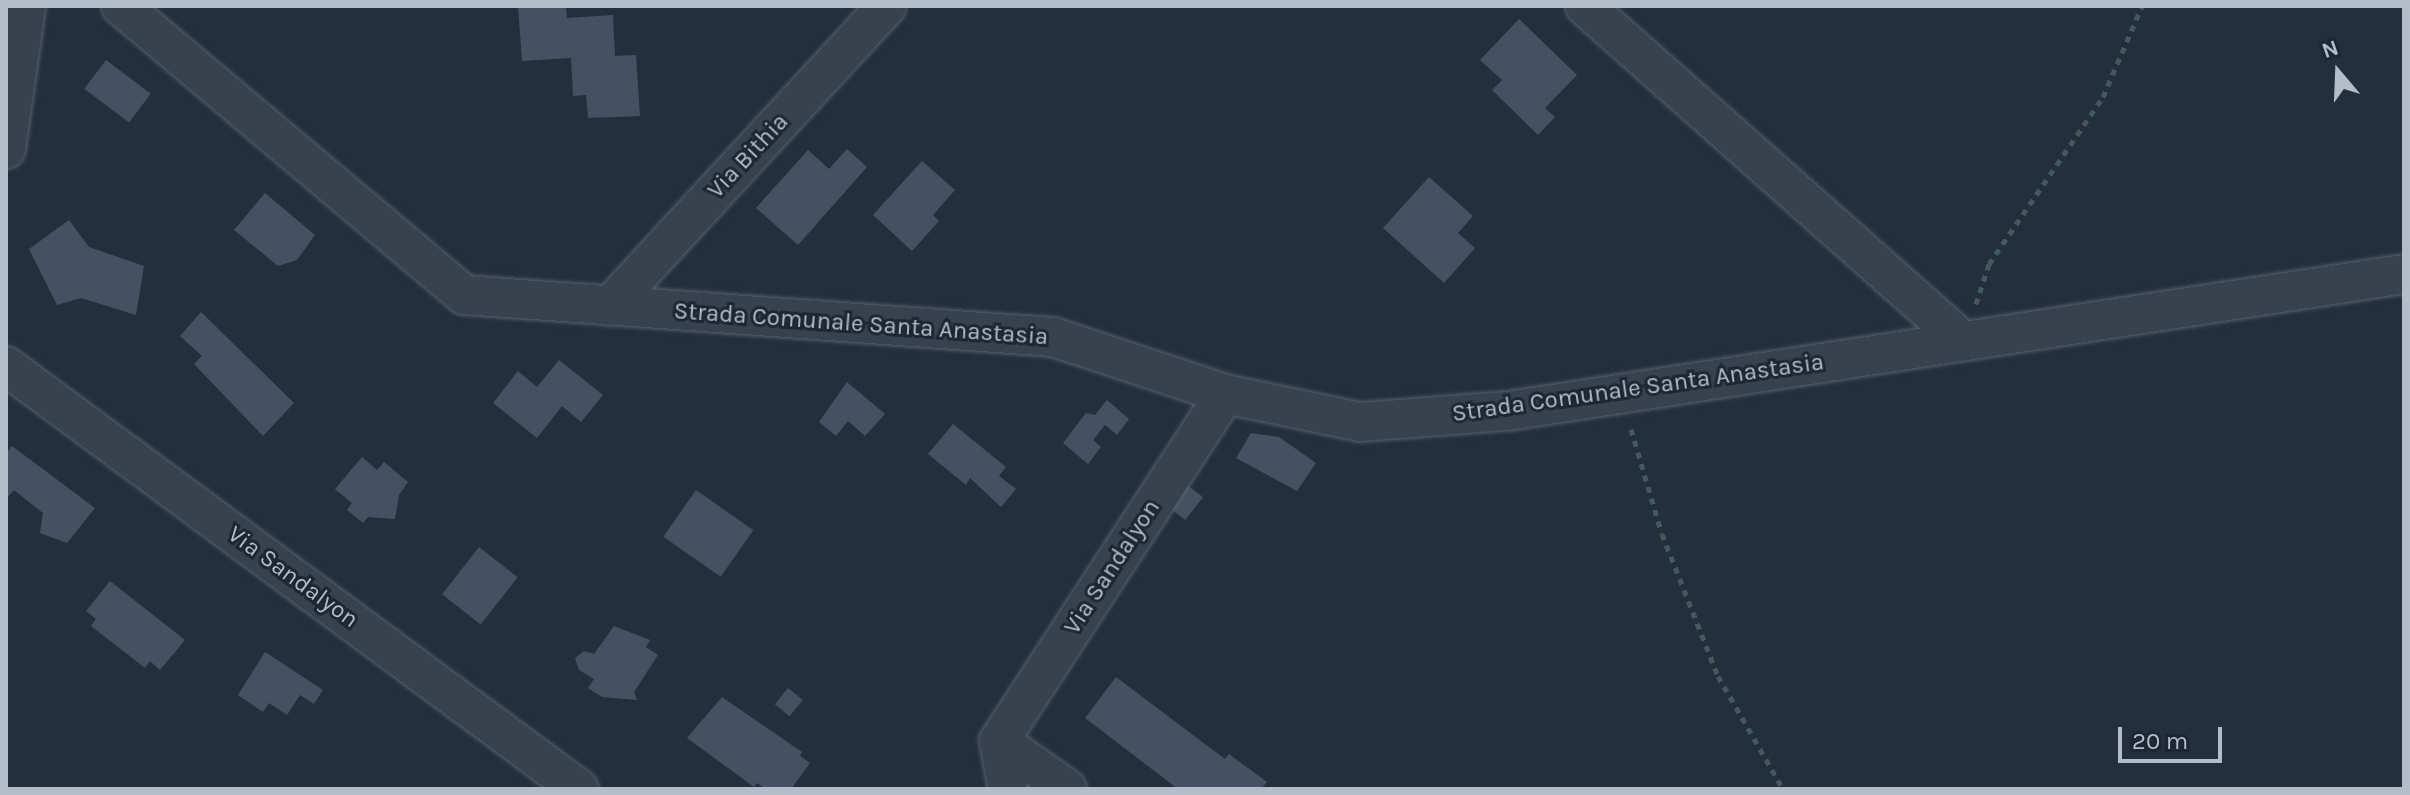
<!DOCTYPE html>
<style>
body{margin:0}
#map{position:relative;width:2410px;height:795px;overflow:hidden;background:#242f3e;font-family:Karla,sans-serif}
div>[style]{position:absolute}
.building>*{inset:0;background:#455162;transform-origin:0 0}
.path>*{height:5px;margin-top:-2.5px;transform-origin:0;background:repeating-linear-gradient(90deg,#44595c 0 6px,transparent 0 12px)}
.roads{filter:drop-shadow(0 0 2px #565f6c) drop-shadow(0 0 2px #565f6c)}
.minor>*{height:38px;margin:-19px;padding:0 19px;transform-origin:19px;border-radius:19px;background:#38414e}
span{translate:-50% -50%;white-space:nowrap;text-align:center;line-height:1.15;-webkit-text-stroke:6px #1d2633;paint-order:stroke}
.street-label{font-size:24px;color:#b4bcc9}
.frame{position:absolute;inset:0;border:8px solid #b4bcc9;pointer-events:none}
.north{position:absolute;left:2298px;top:32px;width:80px;height:80px;-webkit-text-stroke:6px #1d2633;paint-order:stroke;rotate:341deg;font-size:22px;font-weight:700;line-height:32px;text-align:center;color:#b4bcc9}
.north::after{content:'';display:block;margin:auto;width:28px;height:36px;background:#b4bcc9;clip-path:polygon(50% 0,100% 100%,50% 72%,0 100%)}
.scale{position:absolute;left:2118px;top:727px;width:104px;height:36px;box-sizing:border-box;border:4px solid #b4bcc9;border-top:0;padding-left:10px;font-size:24px;line-height:28px;white-space:nowrap;color:#b4bcc9;-webkit-text-stroke:6px #1d2633;paint-order:stroke}
</style>
<div id="map">
<div class="building">
<i style="clip-path:polygon(518px 6px,566px 6px,567px 18px,613px 15px,615px 56px,636px 55px,640px 116px,588px 118px,586px 95px,573px 96px,571px 58px,522px 61px)"></i>
<i style="clip-path:polygon(1519px 19px,1577px 75px,1545px 108px,1555px 117px,1538px 135px,1492px 90px,1502px 80px,1480px 60px)"></i>
<i style="left:106px;top:60px;width:56px;height:36px;rotate:37deg"></i>
<i style="clip-path:polygon(847px 149px,867px 167px,798px 245px,756px 208px,808px 150px,829px 169px)"></i>
<i style="clip-path:polygon(922px 161px,955px 190px,933px 215px,939px 221px,912px 251px,873px 215px)"></i>
<i style="clip-path:polygon(1429px 177px,1473px 216px,1458px 233px,1475px 248px,1444px 283px,1383px 228px)"></i>
<i style="clip-path:polygon(265px 193px,315px 235px,297px 260px,278px 266px,234px 230px)"></i>
<i style="clip-path:polygon(69px 220px,89px 247px,144px 266px,136px 315px,81px 298px,57px 305px,29px 249px)"></i>
<i style="clip-path:polygon(201px 312px,294px 403px,263px 436px,194px 364px,202px 356px,180px 336px)"></i>
<i style="clip-path:polygon(559px 360px,603px 395px,581px 422px,562px 406px,537px 438px,493px 403px,518px 371px,537px 387px)"></i>
<i style="clip-path:polygon(847px 382px,885px 414px,865px 436px,848px 421px,836px 436px,819px 422px)"></i>
<i style="clip-path:polygon(1107px 400px,1129px 419px,1117px 435px,1105px 425px,1093px 440px,1101px 447px,1088px 464px,1063px 443px,1086px 413px,1095px 415px)"></i>
<i style="clip-path:polygon(953px 424px,1006px 467px,999px 476px,1016px 489px,1001px 507px,970px 478px,966px 485px,928px 454px)"></i>
<i style="clip-path:polygon(1251px 433px,1279px 437px,1316px 463px,1297px 491px,1236px 458px)"></i>
<i style="clip-path:polygon(12px 446px,95px 508px,67px 543px,40px 533px,43px 513px,14px 490px,6px 499px,6px 453px)"></i>
<i style="clip-path:polygon(362px 457px,377px 470px,384px 462px,408px 482px,399px 495px,395px 519px,368px 517px,363px 523px,347px 510px,352px 503px,335px 489px)"></i>
<i style="left:1181px;top:480px;width:28px;height:29px;rotate:38deg"></i>
<i style="left:696px;top:490px;width:70px;height:57px;rotate:35deg"></i>
<i style="left:479px;top:547px;width:49px;height:60px;rotate:38deg"></i>
<i style="clip-path:polygon(110px 581px,185px 640px,160px 670px,150px 661px,145px 668px,91px 626px,96px 619px,86px 611px)"></i>
<i style="clip-path:polygon(614px 626px,650px 640px,646px 647px,658px 655px,634px 692px,637px 700px,602px 697px,588px 688px,594px 679px,579px 670px,575px 658px,584px 651px,594px 654px)"></i>
<i style="clip-path:polygon(265px 652px,323px 690px,314px 704px,300px 695px,287px 715px,269px 703px,263px 712px,238px 695px)"></i>
<i style="clip-path:polygon(1116px 677px,1225px 759px,1229px 754px,1267px 782px,1261px 789px,1178px 789px,1085px 718px)"></i>
<i style="left:788px;top:688px;width:19px;height:21px;rotate:39deg"></i>
<i style="clip-path:polygon(722px 697px,802px 752px,800px 756px,810px 763px,791px 789px,766px 789px,757px 783px,754px 787px,687px 738px)"></i>
</div>
<div class="path">
<i style="left:1976px;top:304px;width:42px;rotate:-72deg"></i>
<i style="left:1989px;top:264px;width:202px;rotate:-55.7deg"></i>
<i style="left:2103px;top:97px;width:99px;rotate:-66.8deg"></i>
<i style="left:1631px;top:429px;width:109px;rotate:73.6deg"></i>
<i style="left:1662px;top:534px;width:153px;rotate:68.5deg"></i>
<i style="left:1718px;top:676px;width:130px;rotate:60.1deg"></i>
</div>
<div class="roads">
<div class="minor">
<i style="left:121px;top:6px;width:449px;rotate:40.1deg"></i>
<i style="left:464px;top:295px;width:590px;rotate:4.08deg"></i>
<i style="left:1053px;top:337px;width:181px;rotate:18.3deg"></i>
<i style="left:1225px;top:394px;width:138px;rotate:11.7deg"></i>
<i style="left:1360px;top:422px;width:148px;rotate:-4.3deg"></i>
<i style="left:1508px;top:411px;width:906px;rotate:-8.69deg"></i>
<i style="left:1585px;top:6px;width:505px;rotate:41.55deg"></i>
<i style="left:6px;top:149px;width:144px;rotate:-82deg"></i>
<i style="left:610px;top:306px;width:408px;rotate:-47.3deg"></i>
<i style="left:6px;top:366px;width:712px;rotate:36.44deg"></i>
<i style="left:999px;top:741px;width:83px;rotate:35.2deg"></i>
<i style="left:1008px;top:789px;width:49px;rotate:-100.6deg"></i>
<i style="left:999px;top:741px;width:414px;rotate:-56.9deg"></i>
</div>
</div>
<div class="street-label">
<span style="left:748px;top:156px;rotate:-47deg">Via Bithia</span>
<span style="left:861px;top:324px;rotate:4deg">Strada Comunale Santa Anastasia</span>
<span style="left:1638px;top:388px;rotate:-8deg">Strada Comunale Santa Anastasia</span>
<span style="left:1112px;top:567px;rotate:-57deg">Via Sandalyon</span>
<span style="left:293px;top:577px;rotate:36deg">Via Sandalyon</span>
</div>
<div class="frame"></div>
<div class="north">N</div>
<div class="scale">20 m</div>
</div>
